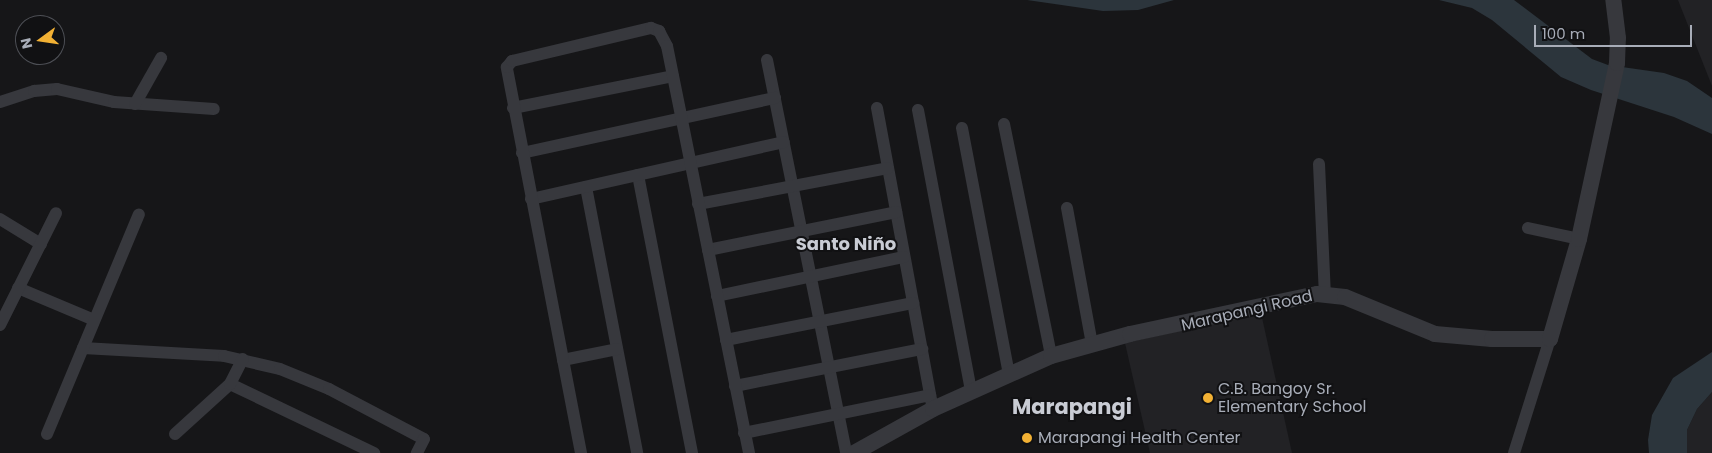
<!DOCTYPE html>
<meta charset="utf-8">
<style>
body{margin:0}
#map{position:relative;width:1712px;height:453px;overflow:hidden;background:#161618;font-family:Poppins,sans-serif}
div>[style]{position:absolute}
.built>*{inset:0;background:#222225}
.water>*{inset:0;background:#2c353c}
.minor>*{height:12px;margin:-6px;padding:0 6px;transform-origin:6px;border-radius:6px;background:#37383d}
.tertiary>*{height:16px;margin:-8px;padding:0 8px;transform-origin:8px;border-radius:8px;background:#37383d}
.dots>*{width:14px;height:14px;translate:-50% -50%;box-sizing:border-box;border:2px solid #111113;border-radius:50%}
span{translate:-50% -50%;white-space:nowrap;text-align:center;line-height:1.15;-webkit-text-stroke:4px #111113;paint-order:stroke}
.street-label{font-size:16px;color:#a8adb8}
.poi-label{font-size:16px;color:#a8adb8}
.left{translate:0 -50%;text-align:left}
.neighbourhood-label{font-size:18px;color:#c9ccd4;font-weight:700}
.district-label{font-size:21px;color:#c9ccd4;font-weight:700}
.north{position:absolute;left:15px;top:15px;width:50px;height:50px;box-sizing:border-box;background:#111113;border:1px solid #4d4f55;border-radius:50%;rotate:256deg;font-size:14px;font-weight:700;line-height:20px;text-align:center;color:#a8adb8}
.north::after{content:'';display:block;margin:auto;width:18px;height:22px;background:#f2b134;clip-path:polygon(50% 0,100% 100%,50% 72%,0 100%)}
.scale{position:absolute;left:1534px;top:25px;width:158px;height:22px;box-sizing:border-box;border:2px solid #a8adb8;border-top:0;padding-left:6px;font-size:15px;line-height:18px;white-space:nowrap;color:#a8adb8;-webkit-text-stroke:4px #111113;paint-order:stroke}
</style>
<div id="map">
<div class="built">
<i style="clip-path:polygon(1678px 0,1712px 0,1712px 86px)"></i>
<i style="clip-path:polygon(1261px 313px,1292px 453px,1150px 453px,1125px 343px)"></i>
<i style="clip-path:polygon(1712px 392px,1712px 453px,1687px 453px,1687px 430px,1697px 409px)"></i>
</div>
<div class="water">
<i style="clip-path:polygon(1027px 0,1174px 0,1138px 10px,1103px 11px)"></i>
<i style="clip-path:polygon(1439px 0,1514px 0,1592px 59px,1608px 65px,1664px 73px,1687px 81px,1712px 98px,1712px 134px,1674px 117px,1591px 90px,1561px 77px,1492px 20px,1472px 8px)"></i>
<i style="clip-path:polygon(1712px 352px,1712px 392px,1697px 409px,1687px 430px,1687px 453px,1649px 453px,1648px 440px,1652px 415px,1673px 378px)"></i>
</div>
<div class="minor">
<i style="left:767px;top:60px;width:401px;rotate:78.6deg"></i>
<i style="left:0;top:102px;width:36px;rotate:-18deg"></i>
<i style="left:34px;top:91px;width:23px;rotate:-5deg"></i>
<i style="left:57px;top:89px;width:58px;rotate:12.8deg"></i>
<i style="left:114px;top:102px;width:100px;rotate:4deg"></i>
<i style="left:135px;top:104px;width:53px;rotate:-60.5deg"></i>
<i style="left:513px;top:108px;width:163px;rotate:-11.3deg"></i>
<i style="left:877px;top:108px;width:306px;rotate:79.5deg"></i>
<i style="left:918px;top:110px;width:286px;rotate:79.3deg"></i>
<i style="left:1004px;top:124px;width:237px;rotate:78.5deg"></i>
<i style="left:962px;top:128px;width:250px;rotate:79.2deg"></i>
<i style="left:522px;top:153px;width:259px;rotate:-12.3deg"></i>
<i style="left:1319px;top:164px;width:130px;rotate:87.4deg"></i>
<i style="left:638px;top:175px;width:283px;rotate:79deg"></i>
<i style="left:586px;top:187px;width:271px;rotate:79.1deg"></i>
<i style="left:531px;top:199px;width:259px;rotate:-12.7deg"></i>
<i style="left:698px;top:204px;width:193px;rotate:-10.7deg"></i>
<i style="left:1067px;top:208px;width:138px;rotate:79.6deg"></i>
<i style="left:0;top:219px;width:48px;rotate:31.4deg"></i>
<i style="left:1528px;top:228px;width:52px;rotate:12.2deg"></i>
<i style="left:708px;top:250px;width:192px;rotate:-11.4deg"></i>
<i style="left:18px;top:288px;width:82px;rotate:22.8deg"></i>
<i style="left:717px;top:296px;width:191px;rotate:-11.8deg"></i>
<i style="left:0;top:325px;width:125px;rotate:-63.4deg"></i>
<i style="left:726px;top:340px;width:191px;rotate:-11.2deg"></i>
<i style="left:83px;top:348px;width:141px;rotate:3.2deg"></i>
<i style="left:224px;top:356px;width:57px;rotate:13.1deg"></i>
<i style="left:280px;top:369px;width:53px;rotate:22.2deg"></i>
<i style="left:329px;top:389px;width:107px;rotate:27.8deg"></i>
<i style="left:424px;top:439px;width:16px;rotate:117deg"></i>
<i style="left:563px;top:360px;width:55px;rotate:-11.5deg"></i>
<i style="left:230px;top:384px;width:160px;rotate:25.6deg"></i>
<i style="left:735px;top:386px;width:191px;rotate:-11.2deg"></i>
<i style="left:744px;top:433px;width:190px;rotate:-11.5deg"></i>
<i style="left:47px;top:434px;width:238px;rotate:-67.3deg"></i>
<i style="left:175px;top:434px;width:74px;rotate:-42.3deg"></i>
<i style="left:230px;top:384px;width:28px;rotate:-63deg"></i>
<i style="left:581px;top:453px;width:393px;rotate:-100.9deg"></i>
<i style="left:507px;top:67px;width:8px;rotate:-50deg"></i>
<i style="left:512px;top:61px;width:143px;rotate:-13.4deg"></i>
<i style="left:651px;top:28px;width:9px;rotate:21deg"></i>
<i style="left:659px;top:31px;width:17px;rotate:62deg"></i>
<i style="left:667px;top:46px;width:415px;rotate:78.6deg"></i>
<i style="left:1514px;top:453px;width:120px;rotate:-72.5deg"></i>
</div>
<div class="tertiary">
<i style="left:854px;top:453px;width:90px;rotate:-29.1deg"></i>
<i style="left:933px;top:409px;width:129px;rotate:-24.2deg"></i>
<i style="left:1051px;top:356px;width:82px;rotate:-15.6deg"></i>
<i style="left:1130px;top:334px;width:191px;rotate:-12.1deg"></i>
<i style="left:1317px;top:294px;width:28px;rotate:6deg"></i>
<i style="left:1345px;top:297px;width:97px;rotate:22.3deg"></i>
<i style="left:1435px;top:334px;width:57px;rotate:5deg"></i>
<i style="left:1492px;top:339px;width:58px"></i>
<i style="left:1550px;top:339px;width:104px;rotate:-73.8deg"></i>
<i style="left:1579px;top:239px;width:180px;rotate:-77.8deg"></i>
<i style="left:1617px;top:63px;width:25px;rotate:-88deg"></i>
<i style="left:1618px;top:38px;width:38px;rotate:-97deg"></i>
</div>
<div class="dots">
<i style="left:1208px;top:398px;background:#f2b134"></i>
<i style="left:1027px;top:438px;background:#f2b134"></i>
</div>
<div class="street-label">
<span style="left:1247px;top:311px;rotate:-13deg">Marapangi Road</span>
</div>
<div class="poi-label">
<span class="left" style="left:1218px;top:398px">C.B. Bangoy Sr.<br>Elementary School</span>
<span class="left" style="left:1038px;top:438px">Marapangi Health Center</span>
</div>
<div class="neighbourhood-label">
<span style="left:846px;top:244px">Santo Niño</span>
</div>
<div class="district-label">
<span style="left:1072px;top:407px">Marapangi</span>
</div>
<div class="north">N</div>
<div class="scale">100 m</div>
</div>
